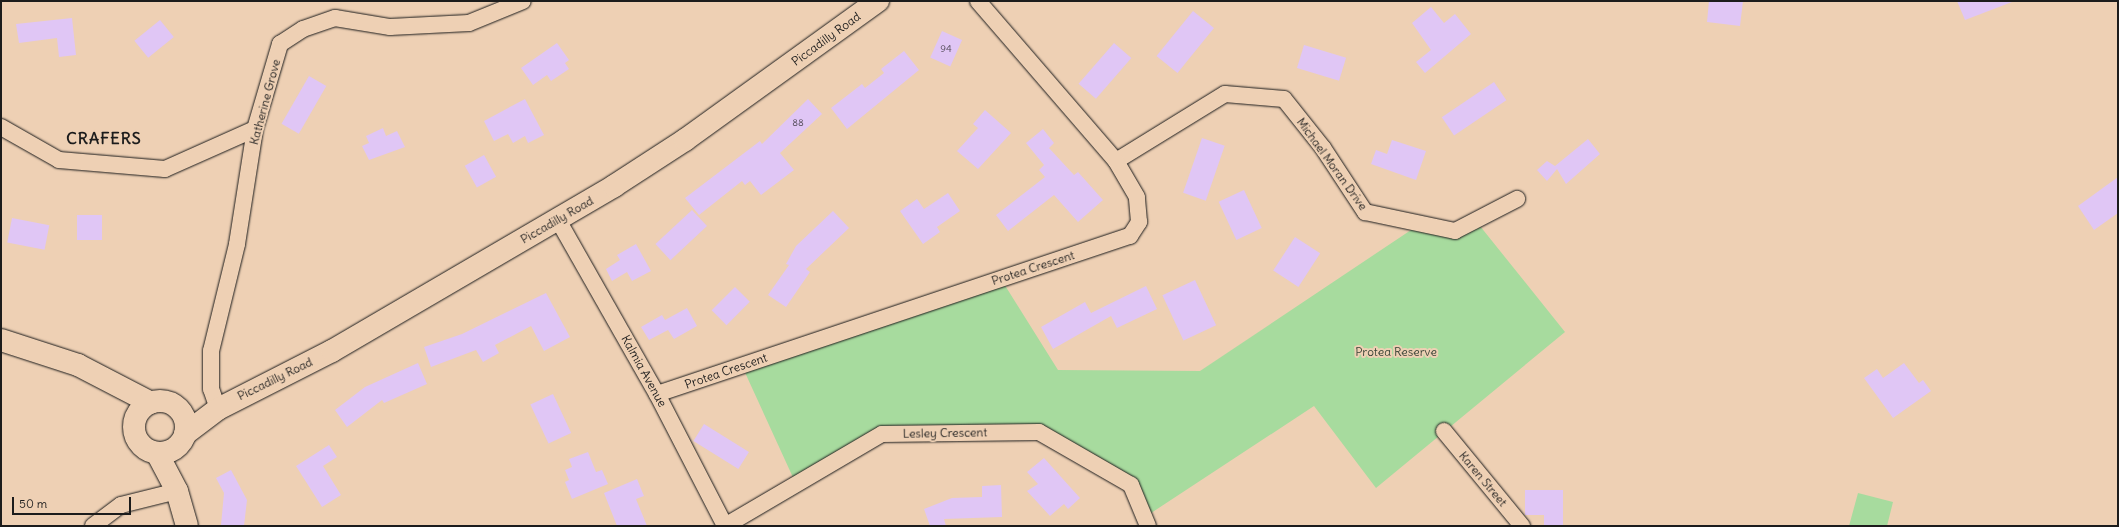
<!DOCTYPE html>
<style>
body{margin:0}
#map{position:relative;width:2119px;height:527px;overflow:hidden;background:#eed0b4;font-family:Delius,sans-serif}
div>[style]{position:absolute}
.green>*{inset:0;background:#a7db9e}
.building>*{inset:0;background:#e0c6f5;transform-origin:0 0}
.roads{filter:drop-shadow(0 0 1px #1c1c1c) drop-shadow(0 0 1px #1c1c1c)}
.minor>*{height:16px;margin:-8px;padding:0 8px;transform-origin:8px;border-radius:8px;background:#eed0b4}
.secondary>*{height:22px;margin:-11px;padding:0 11px;transform-origin:11px;border-radius:11px;background:#eed0b4}
.secondary>.ring{margin:-11px;padding:0;box-sizing:content-box;background:none;border:22px solid #eed0b4;border-radius:50%}
span{translate:-50% -50%;white-space:nowrap;text-align:center;line-height:1.15;-webkit-text-stroke:4px #eed0b4;paint-order:stroke}
.number-label{font-size:10px;color:#4d4652}
.number-label span{-webkit-text-stroke-width:0}
.street-label{font-size:12px;color:#1c1c1c}
.park-label{font-size:12px;color:#384236}
.district-label{font-size:16px;color:#1c1c1c;font-weight:700;letter-spacing:1px}
.frame{position:absolute;inset:0;border:2px solid #1c1c1c;pointer-events:none}
.scale{position:absolute;left:12px;top:497px;width:119px;height:18px;box-sizing:border-box;border:2px solid #1c1c1c;border-top:0;padding-left:5px;font-size:12px;line-height:14px;white-space:nowrap;color:#1c1c1c;-webkit-text-stroke:3px #eed0b4;paint-order:stroke}
</style>
<div id="map">
<div class="green">
<i style="clip-path:polygon(1476px 221px,1565px 332px,1376px 488px,1314px 406px,1145px 517px,1131px 485px,1039px 432px,882px 434px,796px 484px,742px 366px,1001px 279px,1058px 370px,1200px 371px,1420px 224px,1455px 231px)"></i>
<i style="clip-path:polygon(1858px 493px,1893px 502px,1887px 526px,1849px 526px)"></i>
</div>
<div class="building">
<i style="clip-path:polygon(1709px 1px,1743px 1px,1740px 26px,1707px 22px)"></i>
<i style="clip-path:polygon(1957px 1px,2012px 1px,2012px 2px,1965px 20px)"></i>
<i style="clip-path:polygon(1431px 7px,1444px 23px,1455px 14px,1471px 34px,1425px 73px,1416px 62px,1431px 50px,1412px 23px)"></i>
<i style="left:1193px;top:11px;width:27px;height:58px;rotate:39deg"></i>
<i style="clip-path:polygon(72px 18px,76px 55px,59px 57px,57px 38px,19px 43px,16px 24px)"></i>
<i style="left:160px;top:20px;width:22px;height:33px;rotate:51deg"></i>
<i style="left:942px;top:31px;width:22px;height:29px;rotate:24deg"></i>
<i style="clip-path:polygon(557px 43px,569px 60px,565px 63px,569px 69px,551px 81px,547px 75px,533px 85px,521px 68px)"></i>
<i style="left:1114px;top:43px;width:23px;height:54px;rotate:41deg"></i>
<i style="left:1304px;top:45px;width:44px;height:24px;rotate:17deg"></i>
<i style="clip-path:polygon(904px 51px,919px 70px,847px 129px,831px 108px,862px 84px,865px 88px,884px 73px,881px 69px)"></i>
<i style="left:309px;top:76px;width:20px;height:55px;rotate:30deg"></i>
<i style="left:1494px;top:82px;width:22px;height:63px;rotate:56deg"></i>
<i style="clip-path:polygon(525px 99px,544px 135px,528px 143px,525px 136px,513px 143px,508px 134px,494px 141px,484px 121px)"></i>
<i style="clip-path:polygon(808px 99px,822px 114px,780px 153px,794px 170px,761px 195px,750px 181px,745px 185px,742px 181px,699px 215px,685px 198px,760px 141px,762px 144px)"></i>
<i style="clip-path:polygon(985px 110px,1011px 133px,978px 169px,957px 151px,978px 128px,973px 124px)"></i>
<i style="clip-path:polygon(383px 128px,386px 136px,397px 131px,405px 147px,369px 160px,362px 146px,369px 143px,366px 136px)"></i>
<i style="clip-path:polygon(1043px 129px,1054px 143px,1049px 148px,1074px 175px,1078px 172px,1103px 200px,1078px 222px,1054px 195px,1008px 231px,996px 215px,1045px 177px,1039px 170px,1044px 165px,1026px 143px)"></i>
<i style="left:1202px;top:138px;width:24px;height:58px;rotate:19deg"></i>
<i style="clip-path:polygon(1588px 139px,1600px 154px,1566px 184px,1557px 169px,1547px 181px,1537px 170px,1547px 161px,1555px 166px)"></i>
<i style="clip-path:polygon(1392px 140px,1426px 151px,1416px 180px,1371px 164px,1376px 150px,1387px 154px)"></i>
<i style="left:484px;top:155px;width:25px;height:22px;rotate:61deg"></i>
<i style="clip-path:polygon(2118px 177px,2118px 213px,2094px 230px,2078px 206px)"></i>
<i style="left:1244px;top:190px;width:42px;height:28px;rotate:65deg"></i>
<i style="clip-path:polygon(948px 193px,960px 211px,937px 227px,940px 232px,923px 244px,900px 211px,917px 199px,924px 209px)"></i>
<i style="left:692px;top:210px;width:22px;height:50px;rotate:47deg"></i>
<i style="clip-path:polygon(833px 211px,849px 228px,806px 269px,810px 272px,786px 307px,768px 295px,789px 265px,786px 264px,796px 246px)"></i>
<i style="left:102px;top:215px;width:25px;height:25px;rotate:90deg"></i>
<i style="left:12px;top:218px;width:38px;height:25px;rotate:11deg"></i>
<i style="left:1295px;top:237px;width:30px;height:40px;rotate:33deg"></i>
<i style="clip-path:polygon(636px 244px,651px 271px,632px 281px,627px 272px,612px 281px,606px 269px,620px 260px,617px 255px)"></i>
<i style="left:1195px;top:280px;width:50px;height:36px;rotate:65deg"></i>
<i style="clip-path:polygon(1146px 286px,1157px 309px,1117px 328px,1111px 316px,1053px 349px,1041px 327px,1085px 302px,1091px 313px)"></i>
<i style="left:735px;top:287px;width:21px;height:33px;rotate:45deg"></i>
<i style="clip-path:polygon(546px 293px,570px 337px,544px 351px,531px 326px,495px 345px,499px 353px,483px 362px,476px 350px,431px 367px,424px 347px,462px 334px)"></i>
<i style="clip-path:polygon(687px 308px,697px 326px,674px 339px,668px 330px,649px 340px,641px 327px,662px 315px,665px 320px)"></i>
<i style="clip-path:polygon(418px 363px,427px 384px,384px 403px,382px 400px,347px 427px,335px 410px,365px 387px)"></i>
<i style="clip-path:polygon(1904px 363px,1919px 383px,1923px 380px,1931px 391px,1893px 418px,1864px 378px,1877px 369px,1883px 378px)"></i>
<i style="left:553px;top:394px;width:43px;height:25px;rotate:65deg"></i>
<i style="left:704px;top:424px;width:53px;height:20px;rotate:32deg"></i>
<i style="clip-path:polygon(329px 445px,337px 457px,323px 466px,341px 495px,322px 507px,296px 466px)"></i>
<i style="clip-path:polygon(588px 452px,596px 472px,602px 470px,608px 484px,572px 499px,565px 482px,569px 480px,565px 470px,572px 467px,569px 459px)"></i>
<i style="clip-path:polygon(1044px 458px,1080px 498px,1068px 509px,1064px 504px,1050px 516px,1027px 491px,1038px 484px,1027px 472px)"></i>
<i style="clip-path:polygon(231px 470px,247px 500px,244px 526px,221px 525px,224px 493px,216px 478px)"></i>
<i style="clip-path:polygon(637px 479px,644px 496px,636px 499px,647px 526px,617px 526px,604px 493px)"></i>
<i style="clip-path:polygon(1001px 485px,1002px 517px,944px 519px,946px 526px,930px 526px,924px 509px,952px 498px,982px 497px,982px 486px)"></i>
<i style="clip-path:polygon(1525px 490px,1563px 490px,1563px 526px,1544px 526px,1544px 515px,1525px 515px)"></i>
</div>
<div class="roads">
<div class="minor">
<i style="left:1px;top:127px;width:67px;rotate:29.6deg"></i>
<i style="left:59px;top:160px;width:106px;rotate:4.9deg"></i>
<i style="left:165px;top:169px;width:98px;rotate:-24deg"></i>
<i style="left:1116px;top:161px;width:128px;rotate:-31.6deg"></i>
<i style="left:1225px;top:94px;width:59px;rotate:4.8deg"></i>
<i style="left:1284px;top:99px;width:63px;rotate:51.5deg"></i>
<i style="left:1323px;top:148px;width:77px;rotate:56.7deg"></i>
<i style="left:1365px;top:212px;width:92px;rotate:11.9deg"></i>
<i style="left:1455px;top:231px;width:70px;rotate:-27.3deg"></i>
<i style="left:558px;top:220px;width:200px;rotate:60.4deg"></i>
<i style="left:657px;top:394px;width:148px;rotate:62.7deg"></i>
<i style="left:657px;top:394px;width:499px;rotate:-18.5deg"></i>
<i style="left:1130px;top:236px;width:17px;rotate:-57deg"></i>
<i style="left:1139px;top:222px;width:25px;rotate:-95deg"></i>
<i style="left:1137px;top:197px;width:42px;rotate:-120.3deg"></i>
<i style="left:1116px;top:161px;width:211px;rotate:-130.8deg"></i>
<i style="left:218px;top:409px;width:21px;rotate:-109deg"></i>
<i style="left:211px;top:389px;width:38px;rotate:-90deg"></i>
<i style="left:211px;top:351px;width:110px;rotate:-76.3deg"></i>
<i style="left:237px;top:244px;width:116px;rotate:-81.1deg"></i>
<i style="left:255px;top:129px;width:89px;rotate:-73.6deg"></i>
<i style="left:280px;top:44px;width:27px;rotate:-33deg"></i>
<i style="left:303px;top:29px;width:34px;rotate:-19deg"></i>
<i style="left:335px;top:18px;width:56px;rotate:9.3deg"></i>
<i style="left:390px;top:27px;width:79px;rotate:-2.9deg"></i>
<i style="left:469px;top:23px;width:58px;rotate:-22.2deg"></i>
<i style="left:1444px;top:431px;width:123px;rotate:50.6deg"></i>
<i style="left:93px;top:526px;width:35px;rotate:-37deg"></i>
<i style="left:121px;top:505px;width:58px;rotate:-14deg"></i>
<i style="left:725px;top:526px;width:182px;rotate:-30.4deg"></i>
<i style="left:882px;top:434px;width:157px;rotate:-0.7deg"></i>
<i style="left:1039px;top:432px;width:106px;rotate:29.9deg"></i>
<i style="left:1131px;top:485px;width:44px;rotate:67.5deg"></i>
</div>
<div class="secondary">
<i style="left:1px;top:340px;width:81px;rotate:18deg"></i>
<i style="left:78px;top:365px;width:82px;rotate:27.5deg"></i>
<i class="ring" style="left:134px;top:401px;width:30px;height:30px"></i>
<i style="left:185px;top:434px;width:41px;rotate:-37.1deg"></i>
<i style="left:218px;top:409px;width:128px;rotate:-27deg"></i>
<i style="left:332px;top:351px;width:327px;rotate:-30.3deg"></i>
<i style="left:614px;top:186px;width:85px;rotate:-32.9deg"></i>
<i style="left:685px;top:140px;width:238px;rotate:-35.8deg"></i>
<i style="left:157px;top:453px;width:43px;rotate:62.2deg"></i>
<i style="left:177px;top:491px;width:36px;rotate:74deg"></i>
</div>
</div>
<div class="number-label">
<span style="left:946px;top:49px">94</span>
<span style="left:798px;top:123px">88</span>
</div>
<div class="street-label">
<span style="left:826px;top:39px;rotate:-36deg">Piccadilly Road</span>
<span style="left:265px;top:102px;rotate:-75deg">Katherine Grove</span>
<span style="left:1332px;top:164px;rotate:54deg">Michael Moran Drive</span>
<span style="left:557px;top:220px;rotate:-30deg">Piccadilly Road</span>
<span style="left:1033px;top:268px;rotate:-18deg">Protea Crescent</span>
<span style="left:644px;top:371px;rotate:61deg">Kalmia Avenue</span>
<span style="left:726px;top:371px;rotate:-19deg">Protea Crescent</span>
<span style="left:275px;top:379px;rotate:-26deg">Piccadilly Road</span>
<span style="left:945px;top:433px;rotate:-1deg">Lesley Crescent</span>
<span style="left:1483px;top:479px;rotate:50deg">Karen Street</span>
</div>
<div class="park-label">
<span style="left:1396px;top:352px">Protea Reserve</span>
</div>
<div class="district-label">
<span style="left:104px;top:138px">CRAFERS</span>
</div>
<div class="frame"></div>
<div class="scale">50 m</div>
</div>
